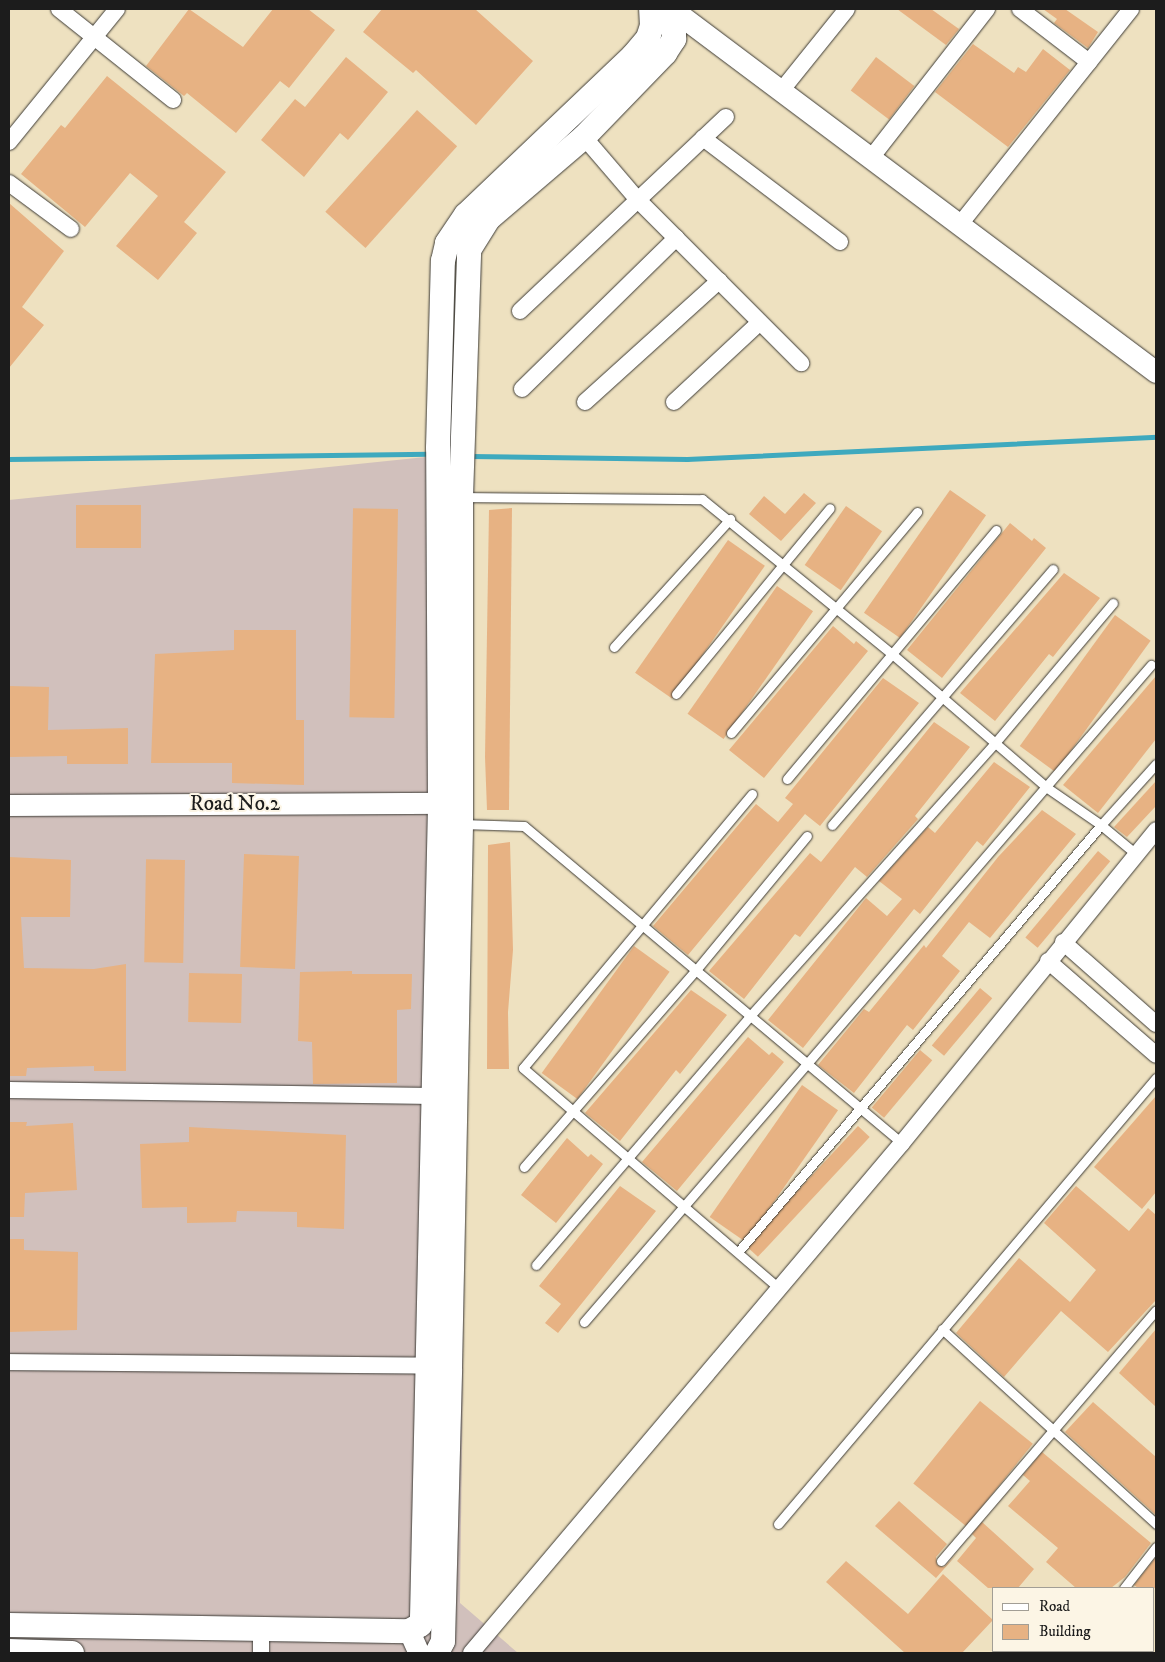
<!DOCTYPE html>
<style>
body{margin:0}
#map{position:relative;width:1165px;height:1662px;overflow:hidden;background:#eee1c0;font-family:"IM FELL DW Pica",serif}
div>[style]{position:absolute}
.industrial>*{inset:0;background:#d1c0bc}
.stream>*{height:4.5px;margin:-2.25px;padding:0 2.25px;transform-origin:2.25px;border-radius:2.25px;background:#3ea9be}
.building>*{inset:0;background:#e7b283;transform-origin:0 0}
.roads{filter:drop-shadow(0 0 1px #3c3a35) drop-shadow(0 0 1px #3c3a35)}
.service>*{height:9px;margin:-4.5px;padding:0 4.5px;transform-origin:4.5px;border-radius:4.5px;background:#fff}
.minor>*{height:16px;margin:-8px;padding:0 8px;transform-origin:8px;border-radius:8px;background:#fff}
.tertiary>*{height:21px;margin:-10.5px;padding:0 10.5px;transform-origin:10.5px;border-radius:10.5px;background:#fff}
.secondary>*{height:24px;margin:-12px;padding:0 12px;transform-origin:12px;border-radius:12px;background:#fff}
span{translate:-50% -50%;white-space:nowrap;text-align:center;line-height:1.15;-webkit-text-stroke:4px #fcf5e5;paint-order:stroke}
.street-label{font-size:21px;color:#1c1c1c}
.frame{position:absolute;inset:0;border:10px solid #1c1c1c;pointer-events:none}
.legend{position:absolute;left:992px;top:1587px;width:162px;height:65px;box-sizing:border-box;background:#fcf5e5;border:1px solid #a29e95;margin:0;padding:6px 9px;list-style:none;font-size:15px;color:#1c1c1c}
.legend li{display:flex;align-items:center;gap:10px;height:25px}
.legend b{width:25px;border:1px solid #a29e95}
</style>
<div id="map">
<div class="industrial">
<i style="clip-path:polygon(474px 452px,460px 1603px,518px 1653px,9px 1653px,9px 500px)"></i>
</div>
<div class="stream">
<i style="left:470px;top:456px;width:217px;rotate:0.8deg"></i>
<i style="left:687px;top:459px;width:470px;rotate:-2.7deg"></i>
<i style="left:9px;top:459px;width:420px;rotate:-0.7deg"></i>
</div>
<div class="building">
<i style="clip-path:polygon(189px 9px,243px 47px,273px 9px,308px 9px,335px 30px,289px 88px,280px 81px,236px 133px,187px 93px,184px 96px,146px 66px)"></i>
<i style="clip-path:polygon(382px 9px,475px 9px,533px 61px,476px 125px,416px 70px,413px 73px,363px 32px)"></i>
<i style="clip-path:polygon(897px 9px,931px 9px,959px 29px,946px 45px)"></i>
<i style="clip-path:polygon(1043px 9px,1065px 9px,1098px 32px,1088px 48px,1054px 23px,1057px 19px)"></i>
<i style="clip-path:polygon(973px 44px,1014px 73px,1018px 67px,1026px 72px,1043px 49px,1070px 70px,1008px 147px,935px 92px)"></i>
<i style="clip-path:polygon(346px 57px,388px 92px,348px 140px,340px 133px,304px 177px,261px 140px,295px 99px,305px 107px)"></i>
<i style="left:876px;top:57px;width:48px;height:42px;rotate:37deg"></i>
<i style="clip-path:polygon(107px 76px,226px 172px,184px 222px,197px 233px,158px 280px,116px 246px,158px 196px,130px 173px,85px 227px,21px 174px,61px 125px,65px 128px)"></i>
<i style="left:417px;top:110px;width:54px;height:137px;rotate:42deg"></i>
<i style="clip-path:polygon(9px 203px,64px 251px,22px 307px,44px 325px,9px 368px)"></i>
<i style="left:950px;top:490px;width:44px;height:150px;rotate:35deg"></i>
<i style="clip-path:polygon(804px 493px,816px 503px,781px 541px,749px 514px,764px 496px,785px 514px)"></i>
<i style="left:141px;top:505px;width:43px;height:65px;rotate:90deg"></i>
<i style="left:846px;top:506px;width:44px;height:72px;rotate:35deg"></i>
<i style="clip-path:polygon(512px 508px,509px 810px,487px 810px,485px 757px,489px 510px)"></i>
<i style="left:398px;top:509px;width:209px;height:45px;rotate:91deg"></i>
<i style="clip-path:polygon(1010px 523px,1032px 541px,1034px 538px,1046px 548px,942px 678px,907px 650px)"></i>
<i style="left:728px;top:540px;width:45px;height:162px;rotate:35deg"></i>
<i style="clip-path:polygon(1064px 573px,1100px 598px,1053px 657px,1049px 654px,995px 721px,960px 693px)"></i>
<i style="left:777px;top:586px;width:44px;height:156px;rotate:35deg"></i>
<i style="left:1115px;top:615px;width:44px;height:162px;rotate:36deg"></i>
<i style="clip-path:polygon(833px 626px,854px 644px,856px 641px,868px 651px,764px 778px,729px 750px)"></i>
<i style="clip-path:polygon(234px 630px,296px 630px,296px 720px,304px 720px,304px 785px,232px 783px,232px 763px,151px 763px,155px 654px,234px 650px)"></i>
<i style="clip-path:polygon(1156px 676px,1156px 739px,1098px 813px,1063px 785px)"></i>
<i style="clip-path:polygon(883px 678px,919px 703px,820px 826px,805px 814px,688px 955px,653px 926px,756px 804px,778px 822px,793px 804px,785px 798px)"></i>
<i style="clip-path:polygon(9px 686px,49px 687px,48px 730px,128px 728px,128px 764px,67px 764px,67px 756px,9px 757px)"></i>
<i style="clip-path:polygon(934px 722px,970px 747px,915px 816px,918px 819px,867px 877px,855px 867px,800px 937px,795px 934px,744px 999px,709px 971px,810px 853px,821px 862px)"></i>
<i style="clip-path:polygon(994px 762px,1030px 787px,983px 846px,977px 841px,920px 914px,914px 909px,803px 1048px,768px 1020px,866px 898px,887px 916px,902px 899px,879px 881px,928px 827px,935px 833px)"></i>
<i style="clip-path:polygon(1156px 781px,1156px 806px,1127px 837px,1114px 827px)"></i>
<i style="clip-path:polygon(1042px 810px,1076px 834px,990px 938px,969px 922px,942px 956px,960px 971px,913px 1030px,907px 1025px,854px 1093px,818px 1065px,864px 1009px,869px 1012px,924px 945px,926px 948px,998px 857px)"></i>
<i style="clip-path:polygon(510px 842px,513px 950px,508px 1012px,509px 1069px,487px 1069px,488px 845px)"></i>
<i style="left:1098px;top:851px;width:16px;height:113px;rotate:40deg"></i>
<i style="left:299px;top:856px;width:113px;height:55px;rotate:92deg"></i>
<i style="clip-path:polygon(9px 857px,71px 860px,70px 917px,21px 917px,24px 968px,94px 969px,126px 964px,126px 1071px,94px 1071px,94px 1066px,27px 1068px,26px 1076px,9px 1076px)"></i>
<i style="left:185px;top:860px;width:103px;height:39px;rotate:91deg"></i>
<i style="left:634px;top:946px;width:44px;height:157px;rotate:36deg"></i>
<i style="clip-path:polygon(352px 971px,352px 974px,412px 974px,411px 1009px,397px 1010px,397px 1083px,313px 1084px,312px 1042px,298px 1041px,300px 972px)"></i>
<i style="left:189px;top:973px;width:53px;height:49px;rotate:1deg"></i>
<i style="left:980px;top:988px;width:16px;height:75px;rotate:40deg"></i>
<i style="clip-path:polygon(691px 990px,727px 1015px,680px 1074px,676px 1070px,620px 1141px,585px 1113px)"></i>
<i style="clip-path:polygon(748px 1037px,769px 1055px,772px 1052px,784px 1062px,677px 1191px,642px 1162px)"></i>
<i style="left:920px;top:1050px;width:16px;height:75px;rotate:40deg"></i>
<i style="left:802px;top:1085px;width:44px;height:161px;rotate:35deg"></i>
<i style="clip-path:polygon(1156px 1096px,1156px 1192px,1142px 1209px,1094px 1167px)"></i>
<i style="clip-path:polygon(9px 1122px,27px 1122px,26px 1126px,73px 1123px,77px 1190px,25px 1193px,24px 1217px,9px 1217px)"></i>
<i style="left:858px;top:1126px;width:16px;height:164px;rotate:43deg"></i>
<i style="clip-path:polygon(189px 1127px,346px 1135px,344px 1229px,297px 1227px,297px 1212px,237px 1211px,236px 1222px,187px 1223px,187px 1207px,142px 1208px,140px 1144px,189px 1142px)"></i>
<i style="clip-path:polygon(567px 1138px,588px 1157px,591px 1154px,603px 1164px,556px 1223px,521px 1195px)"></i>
<i style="clip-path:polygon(620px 1186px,656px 1211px,558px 1333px,545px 1323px,561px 1304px,539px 1286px)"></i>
<i style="clip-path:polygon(1076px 1186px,1129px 1231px,1148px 1208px,1156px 1215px,1156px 1300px,1108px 1352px,1061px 1311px,1004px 1377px,956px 1333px,1019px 1258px,1070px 1302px,1096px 1270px,1044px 1223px)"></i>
<i style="clip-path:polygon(9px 1239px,24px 1239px,24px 1250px,78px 1252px,77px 1330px,9px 1332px)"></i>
<i style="clip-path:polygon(1156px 1329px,1156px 1407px,1119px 1373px)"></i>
<i style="left:980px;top:1401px;width:68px;height:106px;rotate:39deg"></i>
<i style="clip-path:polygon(1093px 1402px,1156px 1457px,1156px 1515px,1065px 1432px)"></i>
<i style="clip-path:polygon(1042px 1452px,1151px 1543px,1125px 1577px,1111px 1588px,1076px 1588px,1046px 1562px,1058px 1548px,1008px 1506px,1030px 1481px,1023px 1475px)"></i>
<i style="clip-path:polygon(899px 1501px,947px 1544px,936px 1557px,937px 1565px,944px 1567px,958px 1553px,936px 1578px,875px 1526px)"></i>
<i style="clip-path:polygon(982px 1522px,1034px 1569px,1018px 1588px,988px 1588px,957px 1561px,976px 1538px,972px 1534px)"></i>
<i style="clip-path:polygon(1156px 1557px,1156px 1588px,1138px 1588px,1134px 1585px)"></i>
<i style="clip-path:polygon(846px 1561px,908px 1614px,943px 1574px,993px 1620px,962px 1653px,905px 1653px,826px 1582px)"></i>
</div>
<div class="roads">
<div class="service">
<i style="left:461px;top:497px;width:241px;rotate:0.5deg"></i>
<i style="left:702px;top:499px;width:244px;rotate:39.2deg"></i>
<i style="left:891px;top:653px;width:205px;rotate:40.8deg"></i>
<i style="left:1046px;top:787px;width:67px;rotate:34.6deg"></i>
<i style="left:1101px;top:825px;width:45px;rotate:39.6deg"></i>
<i style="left:614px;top:647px;width:173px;rotate:-47.8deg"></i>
<i style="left:676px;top:694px;width:241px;rotate:-50.4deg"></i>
<i style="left:731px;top:733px;width:289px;rotate:-49.9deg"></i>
<i style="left:787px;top:779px;width:325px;rotate:-50deg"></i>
<i style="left:752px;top:794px;width:357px;rotate:129.9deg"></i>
<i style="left:523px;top:1068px;width:339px;rotate:40.7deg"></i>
<i style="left:461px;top:824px;width:63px;rotate:1.8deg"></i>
<i style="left:524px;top:826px;width:493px;rotate:40deg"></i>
<i style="left:832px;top:825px;width:338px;rotate:-49.2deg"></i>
<i style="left:524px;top:1167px;width:262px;rotate:-48.9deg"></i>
<i style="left:696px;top:970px;width:174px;rotate:-50.4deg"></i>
<i style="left:738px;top:1252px;width:560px;rotate:-49.63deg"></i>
<i style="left:1101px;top:825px;width:82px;rotate:-48deg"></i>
<i style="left:536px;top:1265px;width:328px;rotate:-49.3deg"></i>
<i style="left:750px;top:1016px;width:367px;rotate:-48.1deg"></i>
<i style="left:995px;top:743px;width:183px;rotate:-49.9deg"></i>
<i style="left:584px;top:1322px;width:868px;rotate:-49.21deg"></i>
<i style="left:942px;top:1329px;width:290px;rotate:42.3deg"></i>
<i style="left:778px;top:1524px;width:585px;rotate:-49.72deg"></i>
<i style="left:941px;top:1561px;width:330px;rotate:-49.4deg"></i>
<i style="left:1124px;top:1588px;width:52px;rotate:-52deg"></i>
<i style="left:1072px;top:1653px;width:3px;rotate:-45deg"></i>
</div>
<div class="minor">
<i style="left:59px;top:9px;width:146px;rotate:38.6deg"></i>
<i style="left:1020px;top:9px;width:87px;rotate:37.5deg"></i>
<i style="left:781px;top:91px;width:105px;rotate:-51.2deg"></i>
<i style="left:584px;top:137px;width:83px;rotate:49.4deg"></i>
<i style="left:638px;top:200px;width:231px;rotate:45deg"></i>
<i style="left:703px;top:138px;width:172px;rotate:37.2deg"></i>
<i style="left:9px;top:142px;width:171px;rotate:-50.9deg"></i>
<i style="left:871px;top:158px;width:189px;rotate:-52.1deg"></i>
<i style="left:9px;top:183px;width:77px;rotate:36.6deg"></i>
<i style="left:961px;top:223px;width:273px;rotate:-51.5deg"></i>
<i style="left:520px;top:311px;width:283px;rotate:-43.3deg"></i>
<i style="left:522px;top:389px;width:216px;rotate:-44.4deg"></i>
<i style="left:585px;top:402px;width:181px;rotate:-42.1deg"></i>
<i style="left:674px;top:402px;width:117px;rotate:-42.9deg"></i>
<i style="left:1063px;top:942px;width:124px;rotate:41.4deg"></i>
<i style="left:1048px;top:961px;width:143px;rotate:41deg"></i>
<i style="left:9px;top:1090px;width:424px;rotate:0.8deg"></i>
<i style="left:433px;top:1096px;width:11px;rotate:22deg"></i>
<i style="left:9px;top:1362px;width:427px;rotate:0.5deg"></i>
<i style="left:261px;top:1630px;width:23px;rotate:90deg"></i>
<i style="left:471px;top:1653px;width:668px;rotate:-49.8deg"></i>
<i style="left:902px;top:1143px;width:403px;rotate:-50.9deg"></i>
</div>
<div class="tertiary">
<i style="left:672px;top:9px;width:605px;rotate:36.87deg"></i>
<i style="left:9px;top:805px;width:447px;rotate:-0.3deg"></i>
<i style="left:409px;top:1631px;width:24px;rotate:66deg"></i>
</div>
<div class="secondary">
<i style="left:9px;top:1625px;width:400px;rotate:0.9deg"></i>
<i style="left:409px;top:1631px;width:13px;rotate:-29deg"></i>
<i style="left:420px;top:1625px;width:7px;rotate:-74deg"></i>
<i style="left:422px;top:1618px;width:815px;rotate:-88.73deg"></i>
<i style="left:440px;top:803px;width:355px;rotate:-90.3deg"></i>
<i style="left:438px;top:448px;width:187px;rotate:-88.5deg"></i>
<i style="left:443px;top:261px;width:18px;rotate:-77deg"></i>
<i style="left:447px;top:243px;width:34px;rotate:-56deg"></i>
<i style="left:466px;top:215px;width:231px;rotate:-43.6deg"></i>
<i style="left:633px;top:56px;width:23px;rotate:-50deg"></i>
<i style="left:648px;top:38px;width:13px;rotate:-72deg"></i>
<i style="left:652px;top:26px;width:17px;rotate:-93deg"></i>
<i style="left:9px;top:1651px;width:63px;rotate:1.8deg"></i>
<i style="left:437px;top:1653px;width:13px;rotate:-63deg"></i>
<i style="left:443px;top:1641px;width:272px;rotate:-88.5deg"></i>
<i style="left:450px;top:1369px;width:545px;rotate:-88.84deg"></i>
<i style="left:461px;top:824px;width:327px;rotate:-90deg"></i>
<i style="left:461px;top:497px;width:247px;rotate:-88.1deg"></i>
<i style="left:469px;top:250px;width:36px;rotate:-58deg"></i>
<i style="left:488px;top:219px;width:126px;rotate:-40.5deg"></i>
<i style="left:584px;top:137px;width:117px;rotate:-46deg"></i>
<i style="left:665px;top:53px;width:17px;rotate:-57deg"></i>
<i style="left:674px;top:39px;width:30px;rotate:-90deg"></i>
</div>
</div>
<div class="street-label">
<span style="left:235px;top:804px">Road No.2</span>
</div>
<div class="frame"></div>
<ul class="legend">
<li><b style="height:6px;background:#fff"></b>Road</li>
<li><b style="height:14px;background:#e7b283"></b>Building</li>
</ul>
</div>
